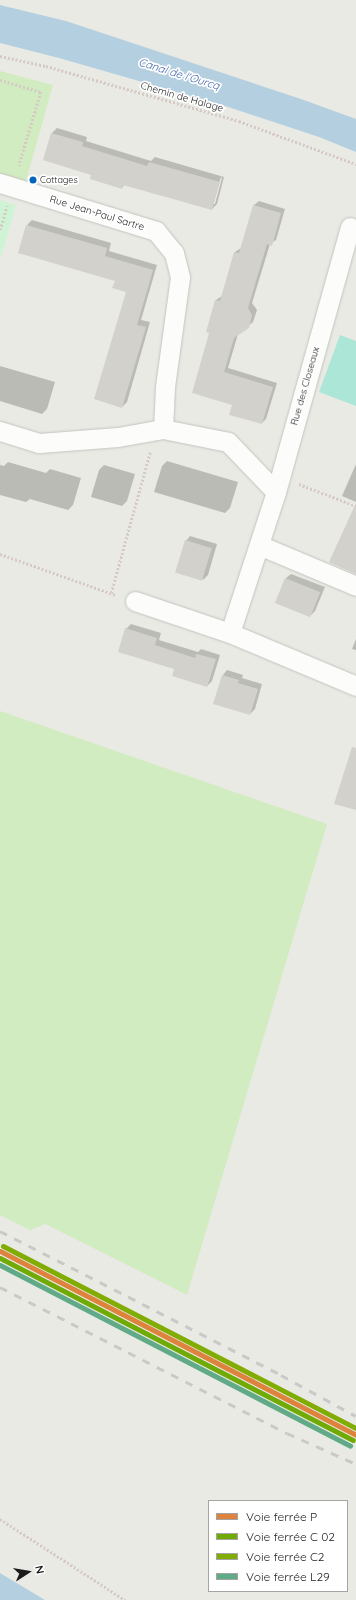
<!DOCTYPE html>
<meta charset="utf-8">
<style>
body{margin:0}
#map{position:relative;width:356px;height:1600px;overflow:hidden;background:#eaeae4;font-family:Quicksand,sans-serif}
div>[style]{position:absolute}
.grass>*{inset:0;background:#d0ecc0}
.park>*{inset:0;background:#cff4d5}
.pitch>*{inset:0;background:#abe6d7}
.water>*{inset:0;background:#b4d0e0}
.shadow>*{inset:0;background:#0003}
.building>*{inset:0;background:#d3d1cc;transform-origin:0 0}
.path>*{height:2.5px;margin-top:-1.25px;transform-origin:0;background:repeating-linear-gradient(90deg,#d6c9c3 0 2px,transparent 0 4px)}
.roads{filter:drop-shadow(0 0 1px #c3c3c0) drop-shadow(0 0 1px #c3c3c0)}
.street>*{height:19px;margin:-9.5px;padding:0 9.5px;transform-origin:9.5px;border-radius:9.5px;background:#fcfcfb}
.rail>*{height:3px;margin-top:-1.5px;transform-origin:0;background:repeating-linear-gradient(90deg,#c9c9c8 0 8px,transparent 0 16px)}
.rail-1>*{height:5px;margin:-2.5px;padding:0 2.5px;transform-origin:2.5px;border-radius:2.5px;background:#dd833e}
.rail-2>*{height:5px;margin:-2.5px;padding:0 2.5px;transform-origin:2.5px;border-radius:2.5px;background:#70ab05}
.rail-3>*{height:5px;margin:-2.5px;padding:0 2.5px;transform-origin:2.5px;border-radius:2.5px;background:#81ac03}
.rail-4>*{height:5px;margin:-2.5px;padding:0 2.5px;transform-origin:2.5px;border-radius:2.5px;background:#60aa88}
.dots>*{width:11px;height:11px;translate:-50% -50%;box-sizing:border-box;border:2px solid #fff;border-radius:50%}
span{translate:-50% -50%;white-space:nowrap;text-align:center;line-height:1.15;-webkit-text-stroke:3.5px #fff;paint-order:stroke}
.bus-label{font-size:9px;color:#1c1c1c}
.left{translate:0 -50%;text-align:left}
.street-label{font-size:10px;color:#1c1c1c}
.water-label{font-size:11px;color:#4367b1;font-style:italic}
.legend{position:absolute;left:208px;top:1500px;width:140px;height:92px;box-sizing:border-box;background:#fff;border:1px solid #a4a4a4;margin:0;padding:5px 7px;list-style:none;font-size:12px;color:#1c1c1c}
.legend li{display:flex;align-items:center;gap:8px;height:20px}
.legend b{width:20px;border:1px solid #a4a4a4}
.north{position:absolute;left:8px;top:1552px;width:40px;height:40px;-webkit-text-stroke:3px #fff;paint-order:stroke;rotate:78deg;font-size:11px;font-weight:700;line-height:16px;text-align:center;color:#1c1c1c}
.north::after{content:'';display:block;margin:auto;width:14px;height:18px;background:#1c1c1c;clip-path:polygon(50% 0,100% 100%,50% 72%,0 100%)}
</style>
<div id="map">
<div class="grass">
<i style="clip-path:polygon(0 71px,53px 85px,26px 181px,0 174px)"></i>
<i style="clip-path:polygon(0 711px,327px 824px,187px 1295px,45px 1224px,30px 1230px,0 1215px)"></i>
</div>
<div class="park">
<i style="clip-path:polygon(0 200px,16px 205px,0 260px)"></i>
</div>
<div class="pitch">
<i style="clip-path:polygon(340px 335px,356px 341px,356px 406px,319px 392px)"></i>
</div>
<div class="water">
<i style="clip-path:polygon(0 5px,66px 21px,301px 99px,356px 119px,356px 152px,319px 137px,222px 105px,59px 58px,0 43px)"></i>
<i style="clip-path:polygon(0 1573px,45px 1600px,0 1600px)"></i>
</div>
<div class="shadow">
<i style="clip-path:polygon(evenodd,57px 128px,87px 137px,86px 141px,151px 161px,155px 157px,224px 177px,217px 204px,212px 209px,125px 184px,122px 188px,93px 174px,44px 160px,52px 133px,57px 128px,221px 177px,222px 178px,215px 204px,213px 204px,221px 177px)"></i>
<i style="clip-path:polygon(259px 201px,285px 209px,276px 240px,270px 244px,252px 303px,257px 310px,253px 322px,238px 334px,228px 368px,277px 383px,266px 419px,262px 423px,234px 404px,211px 333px,216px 300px,222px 296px,235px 252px,241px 248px,254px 205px)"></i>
<i style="clip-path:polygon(32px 220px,111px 243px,109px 251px,157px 265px,141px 320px,150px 322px,127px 402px,122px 407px,127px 292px,116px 280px,27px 225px)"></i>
<i style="clip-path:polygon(0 366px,55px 382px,47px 409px,42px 414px,0 401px)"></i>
<i style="clip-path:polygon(167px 461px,238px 482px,230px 508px,225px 513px,154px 492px,162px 466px)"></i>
<i style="clip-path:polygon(8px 462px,46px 473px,50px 469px,81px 478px,73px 505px,68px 510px,30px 499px,26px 502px,0 495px,0 465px,4px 466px)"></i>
<i style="clip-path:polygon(356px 464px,356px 502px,342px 496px)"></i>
<i style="clip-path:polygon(104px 465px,135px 474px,127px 501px,122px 506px,91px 497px,99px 470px)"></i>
<i style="clip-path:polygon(190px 536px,217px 544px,208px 575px,203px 580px,186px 541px)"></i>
<i style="clip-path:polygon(291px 574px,325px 587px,315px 611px,310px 616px,286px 578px)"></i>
<i style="clip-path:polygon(131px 624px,161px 633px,159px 640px,198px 652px,201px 649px,220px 655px,212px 681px,207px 686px,175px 669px,126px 629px)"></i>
<i style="clip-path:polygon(356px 639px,356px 650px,352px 649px)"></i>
<i style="clip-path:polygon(227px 670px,243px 675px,242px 678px,262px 684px,255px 709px,250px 714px,214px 703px,223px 675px)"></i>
</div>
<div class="building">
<i style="clip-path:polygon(51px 133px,83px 142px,82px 146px,147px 166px,149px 162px,220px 182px,212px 210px,123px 185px,122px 189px,90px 179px,91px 175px,43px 160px)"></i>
<i style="clip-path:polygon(253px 205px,281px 213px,272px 246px,267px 244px,248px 308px,252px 315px,249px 328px,234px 338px,224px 372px,273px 387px,262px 424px,229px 415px,232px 405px,192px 393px,209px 333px,206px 332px,215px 300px,220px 301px,234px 252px,239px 253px)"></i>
<i style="clip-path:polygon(26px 225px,107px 248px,105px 256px,153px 270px,137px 325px,146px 327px,122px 408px,94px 399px,126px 292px,112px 288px,115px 281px,18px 253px)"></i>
<i style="clip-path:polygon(356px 503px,356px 574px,329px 562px)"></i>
<i style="left:185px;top:540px;width:28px;height:34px;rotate:17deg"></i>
<i style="left:285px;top:578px;width:38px;height:27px;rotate:22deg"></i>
<i style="clip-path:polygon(125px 628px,157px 638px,155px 645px,195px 658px,196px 654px,216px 659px,207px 687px,172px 676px,174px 669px,118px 652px)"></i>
<i style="clip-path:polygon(222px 675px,239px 680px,238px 683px,258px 689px,250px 715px,213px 704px)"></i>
<i style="clip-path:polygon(352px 747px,356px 748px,356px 810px,334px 804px)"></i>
</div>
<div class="path">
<i style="left:0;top:56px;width:47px;rotate:12.3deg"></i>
<i style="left:46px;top:66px;width:201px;rotate:15.9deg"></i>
<i style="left:239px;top:121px;width:125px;rotate:20.2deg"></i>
<i style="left:0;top:80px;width:43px;rotate:16.3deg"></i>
<i style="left:41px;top:92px;width:77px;rotate:106.6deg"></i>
<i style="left:0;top:230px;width:25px;rotate:-74deg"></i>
<i style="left:299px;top:484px;width:61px;rotate:21.1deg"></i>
<i style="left:0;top:554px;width:123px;rotate:19.5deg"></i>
<i style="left:111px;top:593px;width:146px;rotate:-74.5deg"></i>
<i style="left:0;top:1519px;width:149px;rotate:32.9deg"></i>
</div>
<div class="roads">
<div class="street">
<i style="left:0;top:183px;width:163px;rotate:17.1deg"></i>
<i style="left:156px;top:231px;width:28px;rotate:51deg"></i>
<i style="left:174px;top:253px;width:25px;rotate:76deg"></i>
<i style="left:180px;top:277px;width:111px;rotate:97.8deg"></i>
<i style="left:165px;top:387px;width:42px;rotate:92.7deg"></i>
<i style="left:350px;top:227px;width:275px;rotate:105.6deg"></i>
<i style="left:276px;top:492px;width:148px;rotate:108.1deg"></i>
<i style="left:230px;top:633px;width:137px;rotate:22.8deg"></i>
<i style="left:0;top:431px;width:41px;rotate:17.1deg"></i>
<i style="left:39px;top:443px;width:79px;rotate:-4.3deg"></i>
<i style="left:118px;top:437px;width:46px;rotate:-10.1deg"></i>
<i style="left:163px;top:429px;width:66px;rotate:11.3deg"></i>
<i style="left:228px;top:442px;width:69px;rotate:46.2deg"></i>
<i style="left:259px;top:545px;width:105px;rotate:22.9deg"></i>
<i style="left:135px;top:601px;width:100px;rotate:18.6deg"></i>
</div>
</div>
<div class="rail">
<i style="left:0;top:1231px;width:316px;rotate:27.1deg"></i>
<i style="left:281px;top:1375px;width:85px;rotate:28.7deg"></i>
<i style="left:0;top:1287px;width:322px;rotate:27deg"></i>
<i style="left:287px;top:1433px;width:76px;rotate:24.2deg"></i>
</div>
<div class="rail-1">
<i style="left:0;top:1251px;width:401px;rotate:27.3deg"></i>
</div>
<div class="rail-2">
<i style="left:0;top:1258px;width:397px;rotate:27.3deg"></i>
</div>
<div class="rail-3">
<i style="left:3px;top:1246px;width:397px;rotate:27.3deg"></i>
</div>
<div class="rail-4">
<i style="left:0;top:1265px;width:394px;rotate:27.3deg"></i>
</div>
<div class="dots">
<i style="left:33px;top:180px;background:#0065bd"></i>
</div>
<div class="bus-label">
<span class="left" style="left:40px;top:180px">Cottages</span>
</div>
<div class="street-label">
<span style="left:182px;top:97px;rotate:16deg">Chemin de Halage</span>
<span style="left:97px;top:213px;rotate:17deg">Rue Jean-Paul Sartre</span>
<span style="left:305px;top:386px;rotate:-74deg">Rue des Closeaux</span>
</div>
<div class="water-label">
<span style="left:179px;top:74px;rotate:17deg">Canal de l'Ourcq</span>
</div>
<ul class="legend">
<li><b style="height:5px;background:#dd833e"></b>Voie ferrée P</li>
<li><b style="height:5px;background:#70ab05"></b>Voie ferrée C 02</li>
<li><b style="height:5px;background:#81ac03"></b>Voie ferrée C2</li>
<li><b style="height:5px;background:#60aa88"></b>Voie ferrée L29</li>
</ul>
<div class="north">N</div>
</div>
